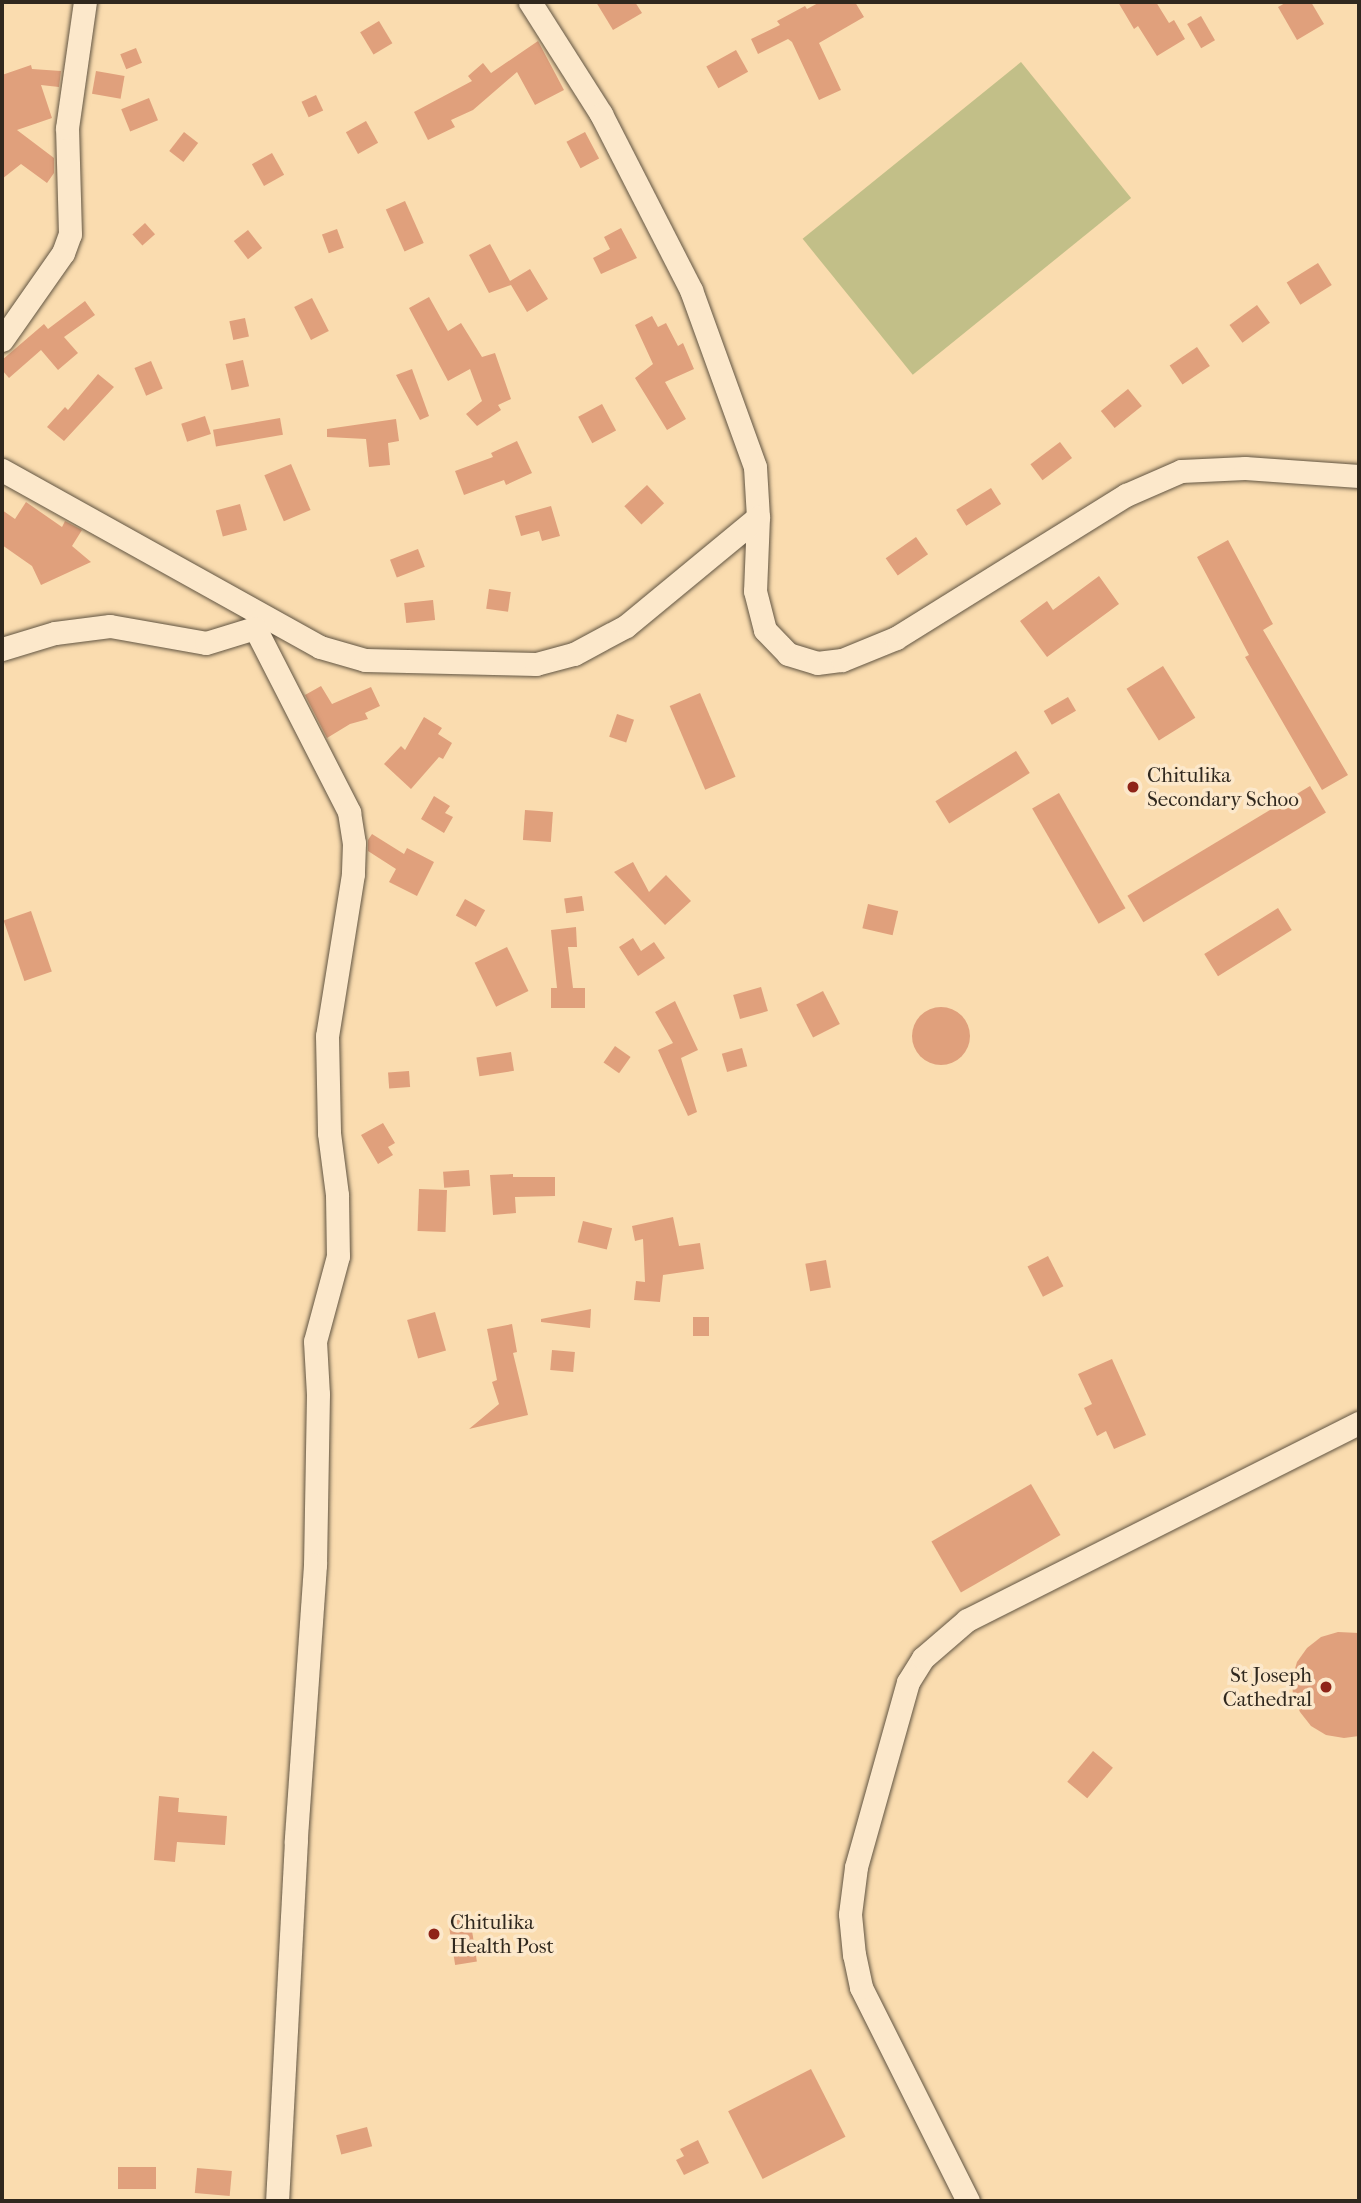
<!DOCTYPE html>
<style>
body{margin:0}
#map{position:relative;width:1361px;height:2203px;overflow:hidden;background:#fadcaf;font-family:"IM FELL French Canon",serif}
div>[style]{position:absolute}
.green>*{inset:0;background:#c2bf88;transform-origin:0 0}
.building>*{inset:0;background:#e0a07c;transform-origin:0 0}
.round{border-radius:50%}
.roads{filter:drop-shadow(0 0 2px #625542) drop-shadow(0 0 2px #625542)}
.minor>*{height:23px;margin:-11.5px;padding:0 11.5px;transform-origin:11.5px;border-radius:11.5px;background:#fce8cb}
.dots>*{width:19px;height:19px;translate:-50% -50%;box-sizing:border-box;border:4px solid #fce8cb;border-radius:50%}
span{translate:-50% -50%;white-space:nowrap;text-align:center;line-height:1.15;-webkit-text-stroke:7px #fce8cb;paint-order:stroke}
.poi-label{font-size:21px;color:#30281e}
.left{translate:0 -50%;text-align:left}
.right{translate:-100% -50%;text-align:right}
.frame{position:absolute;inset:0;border:4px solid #30281e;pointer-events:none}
</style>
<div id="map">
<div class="green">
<i style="left:1021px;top:62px;width:175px;height:281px;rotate:51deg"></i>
</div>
<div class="building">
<i style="clip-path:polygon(596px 2px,635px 2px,642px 13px,613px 30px)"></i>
<i style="clip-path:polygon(820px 2px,855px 2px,864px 17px,819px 43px,841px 90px,819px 100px,792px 42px,788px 39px,758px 54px,751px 39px,780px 25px,777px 21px,805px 6px,807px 9px)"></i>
<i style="clip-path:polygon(1118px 2px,1156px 2px,1169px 23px,1174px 20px,1185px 39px,1157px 56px,1138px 26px,1134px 29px)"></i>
<i style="clip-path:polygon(1287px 2px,1311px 2px,1324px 24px,1297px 40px,1278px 7px)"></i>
<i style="left:1201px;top:16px;width:28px;height:16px;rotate:60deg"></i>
<i style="left:379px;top:21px;width:26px;height:22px;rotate:59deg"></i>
<i style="clip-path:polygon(538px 41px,564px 90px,535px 105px,517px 72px,473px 110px,451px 120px,455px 127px,428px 140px,414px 112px,472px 81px,468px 76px,483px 63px,491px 73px)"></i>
<i style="left:136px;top:48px;width:16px;height:17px;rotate:68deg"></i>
<i style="left:736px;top:50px;width:25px;height:34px;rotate:61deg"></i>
<i style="clip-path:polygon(31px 65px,32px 69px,61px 71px,59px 87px,41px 85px,52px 118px,17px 130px,54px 158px,54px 173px,47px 183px,21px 164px,2px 179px,2px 75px)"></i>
<i style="left:96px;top:71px;width:29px;height:23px;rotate:10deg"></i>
<i style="left:316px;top:95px;width:17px;height:16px;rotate:65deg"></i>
<i style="left:149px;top:98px;width:24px;height:30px;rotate:68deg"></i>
<i style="left:366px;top:121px;width:25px;height:23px;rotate:61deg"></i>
<i style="left:184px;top:132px;width:18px;height:24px;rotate:38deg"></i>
<i style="left:585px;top:132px;width:30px;height:21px;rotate:62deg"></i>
<i style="left:272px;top:153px;width:25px;height:23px;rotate:61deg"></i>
<i style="left:405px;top:201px;width:46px;height:21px;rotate:66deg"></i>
<i style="left:145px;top:223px;width:15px;height:17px;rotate:48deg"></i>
<i style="clip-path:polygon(621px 228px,637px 258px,601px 274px,593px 258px,610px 249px,604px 237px)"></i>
<i style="left:337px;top:229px;width:20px;height:16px;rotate:70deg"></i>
<i style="left:248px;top:230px;width:23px;height:18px;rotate:52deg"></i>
<i style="clip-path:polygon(490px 244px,510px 281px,530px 269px,548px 299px,527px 312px,511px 285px,489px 293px,469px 255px)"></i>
<i style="left:1318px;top:263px;width:26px;height:37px;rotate:58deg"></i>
<i style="clip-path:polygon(429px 297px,448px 331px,461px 323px,482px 357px,495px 353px,511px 399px,498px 405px,501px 410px,477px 426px,466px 414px,482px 401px,470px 369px,448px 381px,409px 308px)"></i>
<i style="left:312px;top:298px;width:37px;height:20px;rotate:63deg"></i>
<i style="clip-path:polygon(85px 301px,95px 315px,64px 337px,78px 353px,58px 370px,41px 350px,9px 378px,2px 370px,2px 360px,44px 324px,48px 329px)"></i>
<i style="left:1257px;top:305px;width:22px;height:34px;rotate:54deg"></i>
<i style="clip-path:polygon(652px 316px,658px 327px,666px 323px,678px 346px,683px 343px,694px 369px,665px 382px,686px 419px,667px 430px,635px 378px,653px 364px,635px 325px)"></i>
<i style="left:245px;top:318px;width:19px;height:16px;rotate:78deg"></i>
<i style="left:1197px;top:347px;width:23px;height:33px;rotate:56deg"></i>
<i style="left:243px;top:360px;width:27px;height:18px;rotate:77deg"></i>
<i style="left:151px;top:361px;width:30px;height:18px;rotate:67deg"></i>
<i style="clip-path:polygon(412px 369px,429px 416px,420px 420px,396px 375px)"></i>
<i style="clip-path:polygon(98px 374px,114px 387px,64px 441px,47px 427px,65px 407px,68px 410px)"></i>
<i style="left:1128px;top:389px;width:22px;height:35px;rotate:51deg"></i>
<i style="left:602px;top:404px;width:30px;height:27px;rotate:62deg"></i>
<i style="left:205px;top:416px;width:19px;height:25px;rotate:72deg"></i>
<i style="left:280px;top:418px;width:17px;height:68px;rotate:80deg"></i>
<i style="clip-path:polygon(396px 419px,399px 441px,388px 443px,390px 465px,369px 467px,366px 439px,327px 437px,327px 429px)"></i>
<i style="clip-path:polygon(517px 441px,532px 473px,506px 485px,504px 480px,464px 495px,455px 471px,493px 457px,491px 453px)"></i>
<i style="left:1060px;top:442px;width:20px;height:37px;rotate:53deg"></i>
<i style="left:291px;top:464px;width:50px;height:29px;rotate:67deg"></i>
<i style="left:647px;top:485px;width:25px;height:31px;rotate:47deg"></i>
<i style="left:991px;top:488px;width:19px;height:41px;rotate:58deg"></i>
<i style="clip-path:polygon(26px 502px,62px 527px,65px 521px,82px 530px,72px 546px,91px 562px,41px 585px,32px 566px,2px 545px,2px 510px,15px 519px)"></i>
<i style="left:240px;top:504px;width:27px;height:25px;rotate:75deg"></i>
<i style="clip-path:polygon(551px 506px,560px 536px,542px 541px,539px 531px,521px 536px,515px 516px)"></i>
<i style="left:916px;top:537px;width:21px;height:37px;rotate:55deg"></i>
<i style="clip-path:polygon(1228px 540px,1273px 624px,1263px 630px,1348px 775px,1322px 790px,1245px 657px,1249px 655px,1197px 557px)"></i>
<i style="left:418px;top:549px;width:19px;height:30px;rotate:69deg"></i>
<i style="clip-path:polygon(1099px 576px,1119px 604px,1047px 657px,1020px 621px,1047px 601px,1053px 610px)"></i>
<i style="left:489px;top:589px;width:22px;height:20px;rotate:8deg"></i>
<i style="left:433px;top:600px;width:20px;height:29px;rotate:84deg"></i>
<i style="left:1163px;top:666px;width:61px;height:43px;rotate:58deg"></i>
<i style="clip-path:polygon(321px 686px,332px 704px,371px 687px,380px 706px,365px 713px,368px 719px,350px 724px,327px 738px,305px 695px)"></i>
<i style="left:700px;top:693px;width:91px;height:33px;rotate:67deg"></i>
<i style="left:1068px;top:697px;width:16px;height:28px;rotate:60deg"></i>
<i style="left:617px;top:714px;width:18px;height:24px;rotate:19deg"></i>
<i style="clip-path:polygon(424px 717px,442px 728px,438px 734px,452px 743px,443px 759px,439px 757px,411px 789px,384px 764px,401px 746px,405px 750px)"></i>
<i style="left:1016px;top:751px;width:26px;height:95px;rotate:58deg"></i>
<i style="left:1310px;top:786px;width:31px;height:213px;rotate:59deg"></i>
<i style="left:1059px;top:793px;width:133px;height:31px;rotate:60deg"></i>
<i style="clip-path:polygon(434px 796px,450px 806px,445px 813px,453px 817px,444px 833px,421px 819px)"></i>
<i style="left:525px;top:810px;width:28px;height:30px;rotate:4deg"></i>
<i style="clip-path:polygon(372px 834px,404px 854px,407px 848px,434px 862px,417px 896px,389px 882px,396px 869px,368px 851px,368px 840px)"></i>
<i style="clip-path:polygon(633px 862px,649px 892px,666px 875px,691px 901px,665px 925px,614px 872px)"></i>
<i style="left:582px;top:896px;width:15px;height:18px;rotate:82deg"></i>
<i style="left:465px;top:899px;width:23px;height:19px;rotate:29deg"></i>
<i style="left:868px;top:904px;width:31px;height:25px;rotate:13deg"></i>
<i style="left:1278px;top:908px;width:26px;height:87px;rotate:58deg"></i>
<i style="left:31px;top:911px;width:64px;height:29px;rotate:71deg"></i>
<i style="clip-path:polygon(576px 927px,577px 947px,568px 947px,573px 988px,585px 988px,585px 1008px,551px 1008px,551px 988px,557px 988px,551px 930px)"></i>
<i style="clip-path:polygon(633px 938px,641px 951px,654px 942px,665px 958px,638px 976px,619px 947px)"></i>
<i style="left:507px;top:947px;width:49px;height:36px;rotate:64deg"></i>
<i style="left:761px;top:987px;width:25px;height:29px;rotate:74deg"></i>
<i style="left:823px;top:991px;width:37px;height:30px;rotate:63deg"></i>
<i style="clip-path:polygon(675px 1001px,698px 1050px,681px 1058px,697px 1112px,688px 1116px,658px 1050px,673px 1043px,655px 1012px)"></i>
<i class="round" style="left:912px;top:1007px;width:58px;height:58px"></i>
<i style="left:615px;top:1046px;width:19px;height:20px;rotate:35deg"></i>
<i style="left:742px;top:1048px;width:19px;height:21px;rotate:74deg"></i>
<i style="left:511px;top:1052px;width:19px;height:35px;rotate:81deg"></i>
<i style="left:409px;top:1071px;width:16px;height:21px;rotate:86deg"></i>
<i style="clip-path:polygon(383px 1123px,395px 1143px,388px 1147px,393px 1155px,378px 1164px,361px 1135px)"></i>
<i style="left:469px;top:1170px;width:16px;height:26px;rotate:86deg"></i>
<i style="clip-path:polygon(513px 1174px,513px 1177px,555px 1177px,555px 1196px,515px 1197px,516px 1213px,493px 1215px,490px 1175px)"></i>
<i style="left:419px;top:1189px;width:28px;height:42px;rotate:2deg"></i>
<i style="clip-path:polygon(673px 1217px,679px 1246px,700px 1243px,704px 1269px,663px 1275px,660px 1302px,634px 1300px,636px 1281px,645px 1282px,643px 1239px,635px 1241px,632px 1226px)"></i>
<i style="left:583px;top:1221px;width:30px;height:22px;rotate:14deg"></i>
<i style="left:1048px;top:1256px;width:34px;height:23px;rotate:63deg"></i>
<i style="left:826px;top:1260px;width:28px;height:21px;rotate:80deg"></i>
<i style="clip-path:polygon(591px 1309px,590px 1328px,541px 1322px,541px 1319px)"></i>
<i style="left:435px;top:1312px;width:40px;height:29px;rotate:74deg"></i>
<i style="left:693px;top:1317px;width:16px;height:19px"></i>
<i style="clip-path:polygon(512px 1324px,517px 1352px,513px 1353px,528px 1415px,469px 1429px,499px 1404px,492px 1382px,497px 1380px,487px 1329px)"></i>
<i style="left:552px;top:1350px;width:23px;height:20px;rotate:5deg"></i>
<i style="clip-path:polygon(1112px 1359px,1146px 1435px,1114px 1449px,1106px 1431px,1097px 1436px,1084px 1408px,1092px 1404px,1078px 1374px)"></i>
<i style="left:1031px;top:1484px;width:59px;height:115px;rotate:60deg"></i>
<i style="clip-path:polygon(1338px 1632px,1359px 1633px,1359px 1736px,1344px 1738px,1326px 1735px,1311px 1726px,1300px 1712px,1293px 1696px,1292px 1679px,1297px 1662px,1307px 1648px,1321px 1637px)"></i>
<i style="left:1093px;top:1751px;width:26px;height:40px;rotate:40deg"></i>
<i style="clip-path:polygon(159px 1796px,179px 1798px,178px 1812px,227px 1816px,225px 1845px,177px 1842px,175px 1862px,154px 1860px)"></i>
<i style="left:470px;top:1918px;width:44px;height:22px;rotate:81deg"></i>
<i style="left:811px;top:2069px;width:76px;height:93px;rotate:63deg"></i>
<i style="left:367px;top:2127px;width:20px;height:32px;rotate:75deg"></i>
<i style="clip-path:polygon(698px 2140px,709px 2163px,684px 2175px,676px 2160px,684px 2156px,680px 2149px)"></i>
<i style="left:118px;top:2167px;width:38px;height:22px"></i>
<i style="left:197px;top:2168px;width:35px;height:25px;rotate:5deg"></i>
</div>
<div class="roads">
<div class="minor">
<i style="left:530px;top:2px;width:133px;rotate:57.6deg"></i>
<i style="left:601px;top:114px;width:198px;rotate:62.9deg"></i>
<i style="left:691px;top:290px;width:188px;rotate:70.1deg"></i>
<i style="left:755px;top:467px;width:50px;rotate:86.6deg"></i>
<i style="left:758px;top:517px;width:74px;rotate:92.3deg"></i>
<i style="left:755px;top:591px;width:40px;rotate:75.6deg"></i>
<i style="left:765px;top:630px;width:33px;rotate:46deg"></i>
<i style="left:788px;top:654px;width:30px;rotate:17deg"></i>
<i style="left:817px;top:663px;width:25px;rotate:-7deg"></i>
<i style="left:842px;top:660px;width:58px;rotate:-22.2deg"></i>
<i style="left:896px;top:638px;width:271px;rotate:-31.9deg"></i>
<i style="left:1126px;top:495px;width:60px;rotate:-23.6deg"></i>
<i style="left:1181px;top:471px;width:64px;rotate:-2.7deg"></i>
<i style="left:1245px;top:468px;width:114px;rotate:4deg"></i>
<i style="left:2px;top:340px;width:106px;rotate:-55deg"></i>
<i style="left:63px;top:253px;width:20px;rotate:-70deg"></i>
<i style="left:70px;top:234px;width:106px;rotate:-91.6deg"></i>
<i style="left:67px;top:128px;width:127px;rotate:-81.9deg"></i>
<i style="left:2px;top:470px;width:364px;rotate:29.1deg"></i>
<i style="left:320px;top:647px;width:47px;rotate:16.1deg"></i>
<i style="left:365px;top:660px;width:171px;rotate:1.3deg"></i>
<i style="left:536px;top:664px;width:39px;rotate:-15deg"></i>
<i style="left:574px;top:654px;width:59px;rotate:-28.3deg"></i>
<i style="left:626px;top:626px;width:171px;rotate:-39.5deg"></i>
<i style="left:264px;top:617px;width:14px;rotate:129deg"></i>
<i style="left:255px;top:628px;width:207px;rotate:62.9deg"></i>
<i style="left:349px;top:812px;width:31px;rotate:81deg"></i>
<i style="left:354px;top:843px;width:31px;rotate:92deg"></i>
<i style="left:353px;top:874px;width:164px;rotate:99.1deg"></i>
<i style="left:327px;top:1036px;width:97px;rotate:88.8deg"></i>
<i style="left:329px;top:1133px;width:63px;rotate:82.6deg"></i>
<i style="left:337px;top:1195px;width:61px;rotate:89.1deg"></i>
<i style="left:338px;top:1256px;width:88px;rotate:105.1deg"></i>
<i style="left:315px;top:1341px;width:53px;rotate:86.8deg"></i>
<i style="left:318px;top:1394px;width:171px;rotate:91deg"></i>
<i style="left:315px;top:1565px;width:276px;rotate:94deg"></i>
<i style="left:296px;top:1840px;width:361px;rotate:93deg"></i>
<i style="left:2px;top:649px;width:55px;rotate:-16.8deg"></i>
<i style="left:55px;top:633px;width:55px;rotate:-7.3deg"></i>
<i style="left:110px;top:626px;width:97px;rotate:10deg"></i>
<i style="left:206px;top:643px;width:51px;rotate:-17deg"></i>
<i style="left:968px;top:2201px;width:239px;rotate:-116.6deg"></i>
<i style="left:861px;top:1987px;width:33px;rotate:-102deg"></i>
<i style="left:854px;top:1955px;width:41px;rotate:-95.6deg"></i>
<i style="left:850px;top:1914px;width:47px;rotate:-82.7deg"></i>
<i style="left:856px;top:1867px;width:192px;rotate:-74.3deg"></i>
<i style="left:908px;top:1682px;width:28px;rotate:-58deg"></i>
<i style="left:923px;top:1658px;width:58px;rotate:-40.8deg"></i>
<i style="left:967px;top:1620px;width:439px;rotate:-26.7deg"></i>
</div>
</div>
<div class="dots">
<i style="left:1133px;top:787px;background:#8f2418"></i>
<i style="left:1326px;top:1687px;background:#8f2418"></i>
<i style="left:434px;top:1934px;background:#8f2418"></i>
</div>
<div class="poi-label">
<span class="left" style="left:1147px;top:787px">Chitulika<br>Secondary Schoo</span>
<span class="right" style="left:1312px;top:1687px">St Joseph<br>Cathedral</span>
<span class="left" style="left:450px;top:1934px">Chitulika<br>Health Post</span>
</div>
<div class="frame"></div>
</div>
